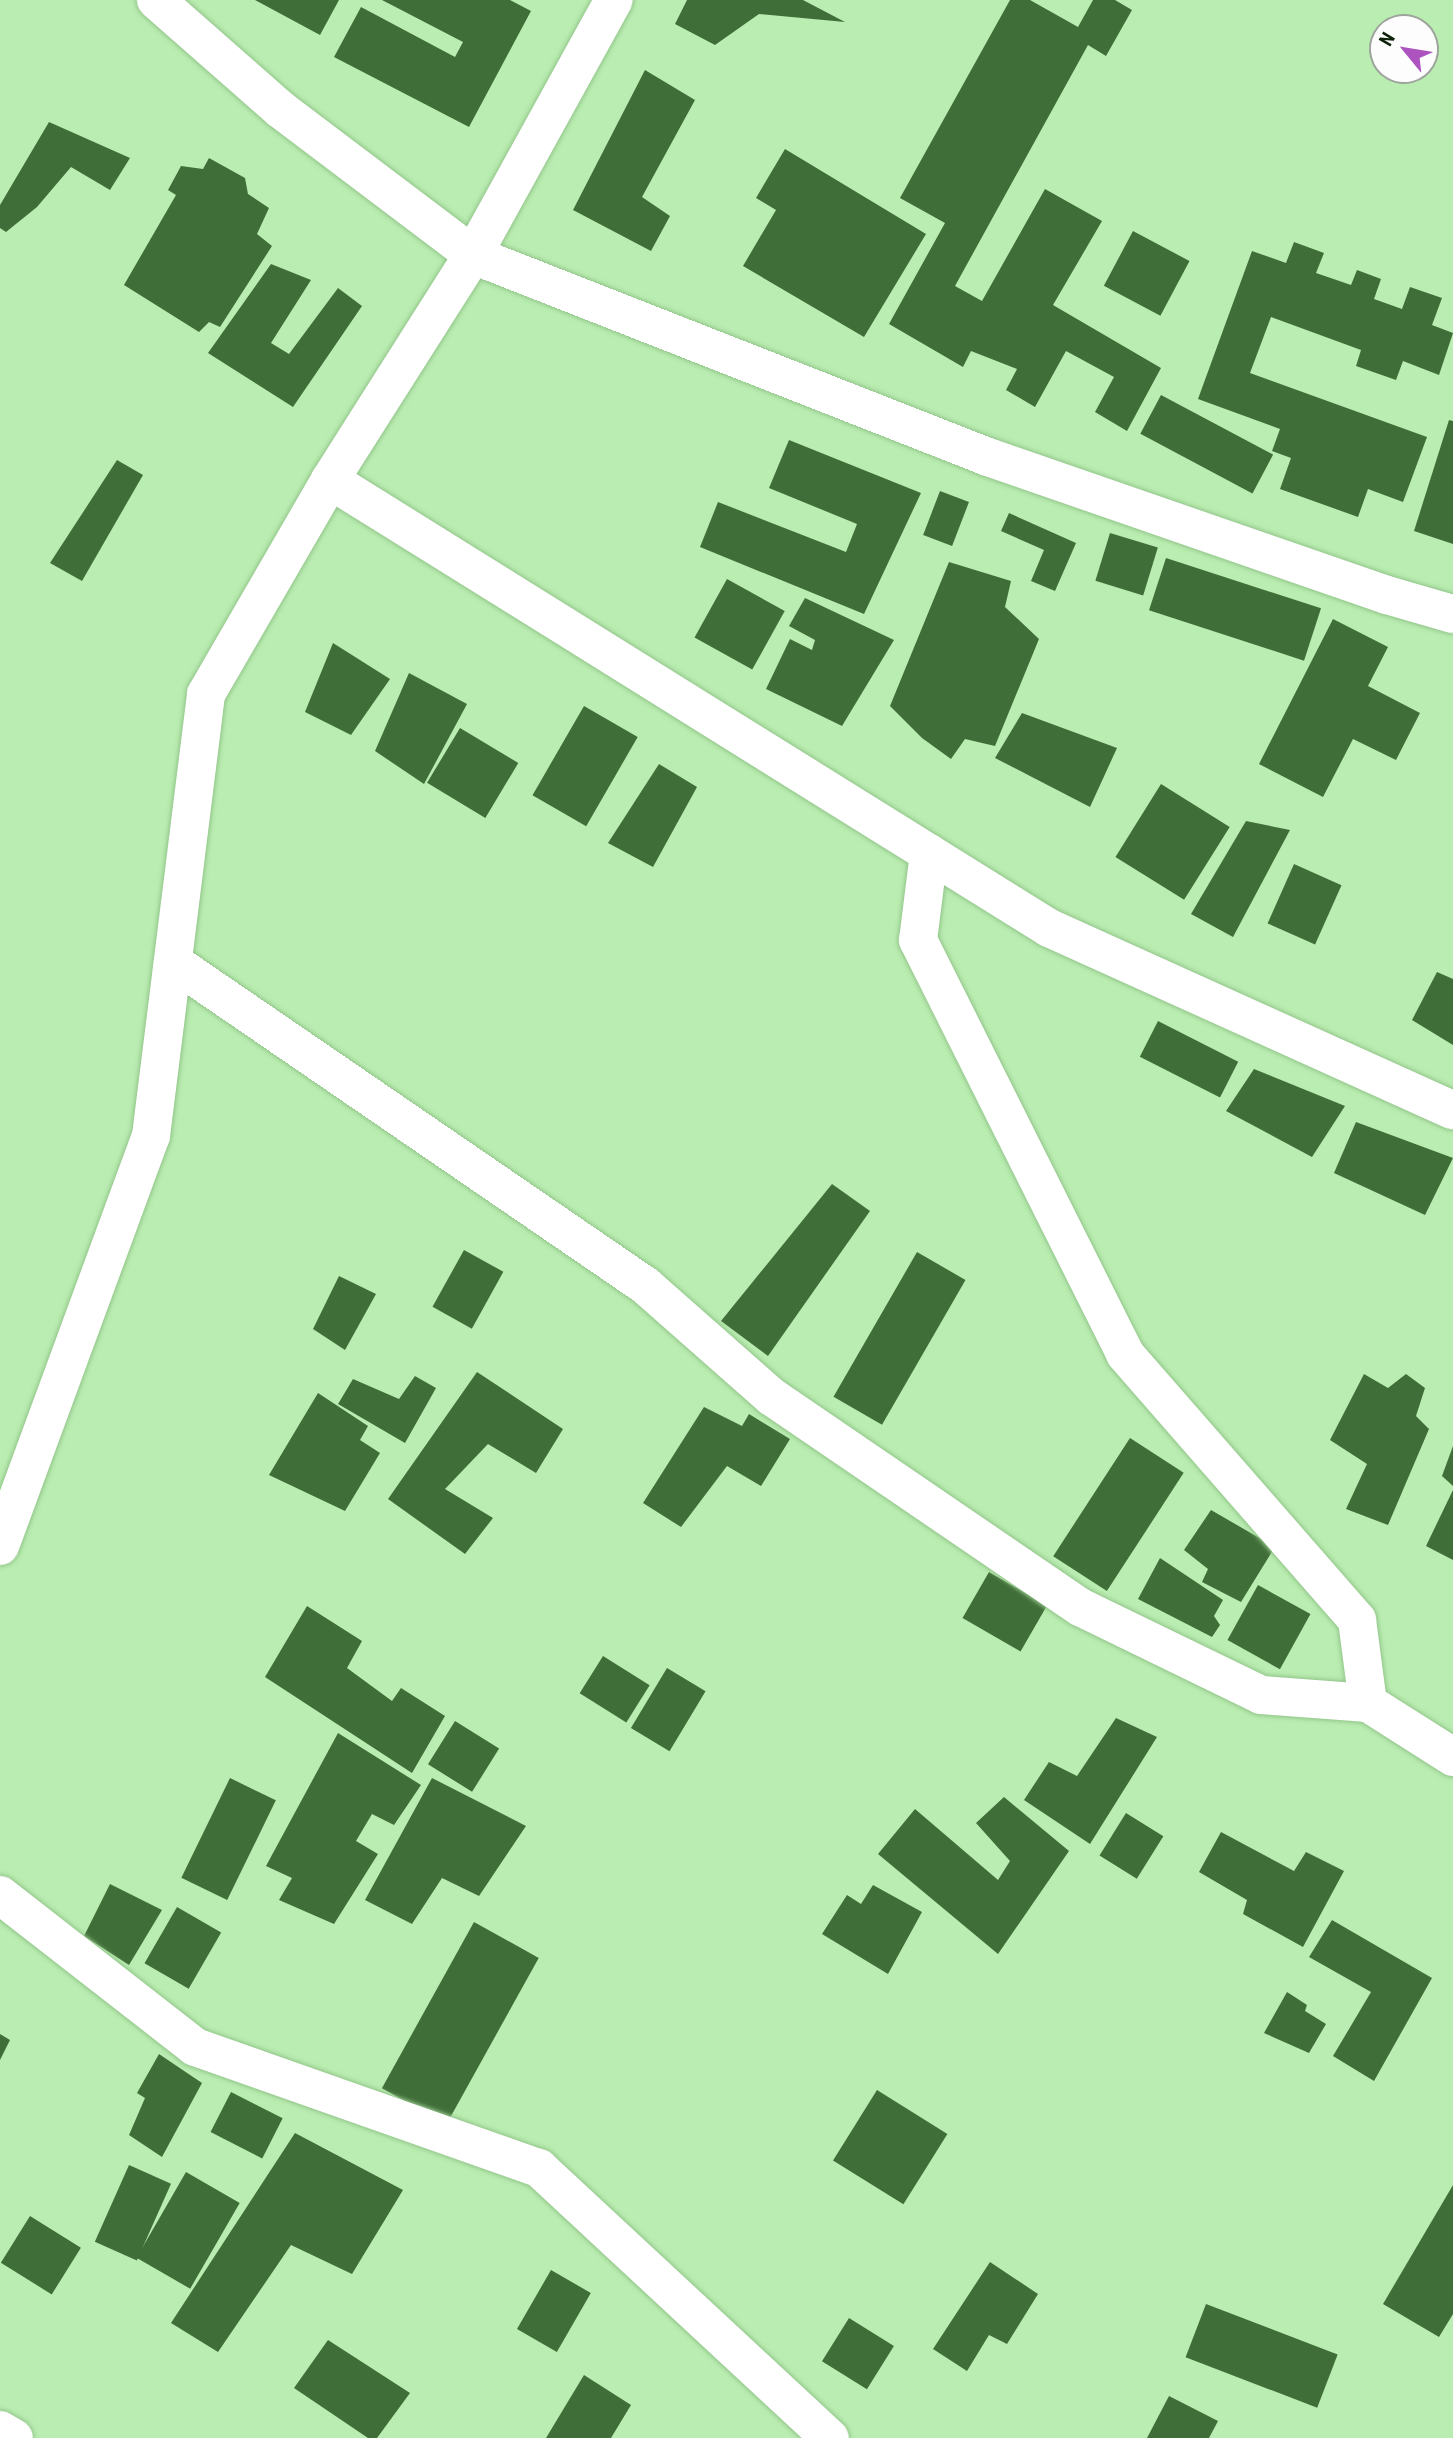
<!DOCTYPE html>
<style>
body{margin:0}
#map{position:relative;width:1453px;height:2438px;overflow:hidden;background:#baedb1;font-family:"Roboto Condensed",sans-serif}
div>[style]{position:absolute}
.building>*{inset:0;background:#406e38;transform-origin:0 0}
.roads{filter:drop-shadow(0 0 2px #93c58b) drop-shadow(0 0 2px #93c58b)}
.minor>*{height:38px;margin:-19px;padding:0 19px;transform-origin:19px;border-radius:19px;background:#fff}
span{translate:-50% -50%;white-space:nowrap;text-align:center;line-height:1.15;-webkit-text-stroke:7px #fdfdfd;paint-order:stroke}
.north{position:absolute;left:1369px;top:14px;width:70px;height:70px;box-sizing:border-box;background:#fdfdfd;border:2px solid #9da59c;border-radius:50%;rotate:300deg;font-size:19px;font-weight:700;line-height:28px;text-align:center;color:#0e210b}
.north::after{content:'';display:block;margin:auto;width:24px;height:32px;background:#ad53bf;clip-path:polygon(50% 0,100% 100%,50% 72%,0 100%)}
</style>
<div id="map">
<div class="building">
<i style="clip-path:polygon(255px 0,339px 0,320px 35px)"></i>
<i style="clip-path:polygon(382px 0,510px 0,531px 11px,469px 127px,334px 57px,361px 7px,455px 57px,463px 42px)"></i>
<i style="clip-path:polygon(687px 0,803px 0,845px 22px,759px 14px,715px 45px,675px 24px)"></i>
<i style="clip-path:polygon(1010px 0,1030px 0,1078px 27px,1093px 0,1115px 0,1132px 10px,1106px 56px,1088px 45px,955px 286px,982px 301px,1045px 189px,1102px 221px,1053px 305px,1161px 368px,1127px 431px,1095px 412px,1114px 377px,1066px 351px,1035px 407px,1006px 390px,1017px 369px,971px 351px,963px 367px,889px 324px,945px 223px,900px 198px)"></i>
<i style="clip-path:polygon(645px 70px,695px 100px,642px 197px,670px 216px,651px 251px,573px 210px)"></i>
<i style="clip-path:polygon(49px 122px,130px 158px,110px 190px,71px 167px,37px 207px,6px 232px,0 228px,0 205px)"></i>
<i style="clip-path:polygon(785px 149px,926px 234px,864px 337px,743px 266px,776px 210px,756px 198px)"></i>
<i style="clip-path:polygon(209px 158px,245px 178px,248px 194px,269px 208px,257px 234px,272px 246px,220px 327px,209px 322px,199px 332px,124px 285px,176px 195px,168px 190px,181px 166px,203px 169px)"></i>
<i style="left:1133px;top:231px;width:64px;height:62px;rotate:28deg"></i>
<i style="clip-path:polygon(1294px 242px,1324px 253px,1316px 273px,1351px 285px,1357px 270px,1381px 279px,1374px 299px,1402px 309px,1410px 287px,1442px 298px,1432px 325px,1453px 333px,1439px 375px,1403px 361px,1396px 380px,1356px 366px,1361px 350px,1271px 317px,1250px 373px,1427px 437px,1403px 502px,1368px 489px,1358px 517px,1280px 489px,1291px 458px,1272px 451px,1280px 429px,1198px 399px,1252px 251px,1286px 263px)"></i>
<i style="clip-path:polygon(271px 264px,311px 280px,271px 343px,289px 354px,338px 288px,362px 306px,293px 407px,208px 353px)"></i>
<i style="left:1161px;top:395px;width:127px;height:44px;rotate:28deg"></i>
<i style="clip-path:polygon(1449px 420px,1453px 421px,1453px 544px,1414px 531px)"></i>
<i style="clip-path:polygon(789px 440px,921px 493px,864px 614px,700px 547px,718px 502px,846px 552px,857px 524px,769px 488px)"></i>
<i style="clip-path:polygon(117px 460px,143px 475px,82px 581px,50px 563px)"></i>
<i style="left:940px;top:491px;width:31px;height:47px;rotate:21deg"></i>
<i style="clip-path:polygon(1009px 513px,1076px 543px,1055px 591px,1031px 581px,1044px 550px,1001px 531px)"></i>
<i style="left:1110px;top:533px;width:50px;height:50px;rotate:17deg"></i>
<i style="left:1166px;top:558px;width:163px;height:55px;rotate:18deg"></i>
<i style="clip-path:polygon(949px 562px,1011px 581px,1005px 607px,1039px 639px,995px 746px,965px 739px,951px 759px,922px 738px,890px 706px)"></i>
<i style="left:727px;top:579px;width:66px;height:67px;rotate:29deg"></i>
<i style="clip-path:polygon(805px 598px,894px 640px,842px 726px,766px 689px,790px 639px,812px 650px,815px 640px,789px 626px)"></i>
<i style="clip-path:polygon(1333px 619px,1388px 647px,1368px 686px,1420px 713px,1396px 760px,1353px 739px,1323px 797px,1259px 764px)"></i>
<i style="clip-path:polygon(333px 643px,390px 679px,351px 735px,305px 712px)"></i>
<i style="clip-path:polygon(409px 673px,467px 704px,424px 784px,375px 751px)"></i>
<i style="left:584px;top:706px;width:62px;height:103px;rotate:30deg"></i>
<i style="clip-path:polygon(1022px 713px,1117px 748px,1090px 807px,995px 758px)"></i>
<i style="left:460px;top:728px;width:68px;height:64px;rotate:31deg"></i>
<i style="clip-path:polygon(659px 764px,697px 787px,653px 867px,608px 843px)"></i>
<i style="left:1161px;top:784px;width:81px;height:86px;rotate:32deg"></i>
<i style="clip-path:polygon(1246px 821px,1290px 830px,1233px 937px,1191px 914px)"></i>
<i style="left:1294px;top:864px;width:52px;height:65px;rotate:24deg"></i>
<i style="clip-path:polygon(1437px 972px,1453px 979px,1453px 1045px,1412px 1020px)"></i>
<i style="left:1158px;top:1021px;width:90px;height:40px;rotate:27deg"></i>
<i style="clip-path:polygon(1254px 1069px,1345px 1106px,1312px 1157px,1226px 1111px)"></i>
<i style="clip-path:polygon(1356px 1122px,1453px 1158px,1425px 1215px,1334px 1173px)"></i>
<i style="clip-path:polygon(832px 1184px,870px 1211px,768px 1356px,721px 1321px)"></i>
<i style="left:464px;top:1250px;width:45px;height:65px;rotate:29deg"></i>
<i style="left:917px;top:1252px;width:56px;height:167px;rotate:30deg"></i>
<i style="clip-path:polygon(339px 1276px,376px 1294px,345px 1350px,313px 1329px)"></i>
<i style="clip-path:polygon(477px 1372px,563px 1429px,536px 1473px,488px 1444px,445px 1489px,493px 1518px,465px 1554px,388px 1499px)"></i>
<i style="clip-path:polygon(1364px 1374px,1388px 1388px,1406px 1374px,1425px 1388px,1416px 1416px,1429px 1429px,1388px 1525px,1346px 1509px,1367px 1464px,1330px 1440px)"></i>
<i style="clip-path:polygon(415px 1376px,436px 1388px,405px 1443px,338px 1404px,353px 1379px,399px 1399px)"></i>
<i style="clip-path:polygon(318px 1393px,368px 1426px,360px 1440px,380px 1453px,345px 1511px,269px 1475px)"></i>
<i style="clip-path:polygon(704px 1407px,742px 1426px,749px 1414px,790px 1439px,761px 1486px,727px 1466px,681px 1527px,643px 1503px)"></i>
<i style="left:1130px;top:1438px;width:64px;height:141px;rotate:33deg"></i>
<i style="clip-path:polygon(1453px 1446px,1453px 1486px,1442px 1476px)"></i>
<i style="clip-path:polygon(1453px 1490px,1453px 1560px,1426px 1546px)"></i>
<i style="clip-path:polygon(1211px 1510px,1275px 1547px,1241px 1602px,1202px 1582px,1208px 1569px,1184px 1550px)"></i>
<i style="clip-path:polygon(1160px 1558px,1223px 1600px,1214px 1616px,1220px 1625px,1212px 1637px,1138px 1599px)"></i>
<i style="left:989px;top:1572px;width:67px;height:53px;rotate:30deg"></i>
<i style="left:1258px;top:1585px;width:60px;height:63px;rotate:29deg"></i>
<i style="clip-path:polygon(307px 1606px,362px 1641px,347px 1668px,392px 1701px,401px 1688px,445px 1716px,412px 1773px,265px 1677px)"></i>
<i style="left:603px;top:1656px;width:55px;height:44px;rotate:32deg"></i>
<i style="left:667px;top:1668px;width:45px;height:70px;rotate:31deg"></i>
<i style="clip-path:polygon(1116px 1718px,1157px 1737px,1090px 1844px,1024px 1800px,1049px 1762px,1077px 1776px)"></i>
<i style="left:455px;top:1721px;width:52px;height:51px;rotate:32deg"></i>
<i style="clip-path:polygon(338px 1733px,421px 1785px,394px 1825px,372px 1814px,356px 1841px,378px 1854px,334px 1924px,279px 1900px,292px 1878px,266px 1866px)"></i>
<i style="left:230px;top:1778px;width:51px;height:111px;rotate:26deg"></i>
<i style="clip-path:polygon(432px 1778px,526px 1826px,479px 1896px,442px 1878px,412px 1924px,365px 1900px)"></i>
<i style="clip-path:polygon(1004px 1797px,1069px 1851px,998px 1954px,878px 1854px,915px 1809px,998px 1880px,1010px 1861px,976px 1823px)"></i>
<i style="left:1126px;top:1813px;width:44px;height:50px;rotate:32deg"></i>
<i style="clip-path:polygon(1221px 1832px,1294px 1871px,1306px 1852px,1344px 1871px,1303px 1947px,1243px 1914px,1247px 1900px,1199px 1872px)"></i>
<i style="clip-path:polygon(110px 1884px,162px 1910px,129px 1965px,84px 1936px)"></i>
<i style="clip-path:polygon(873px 1885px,922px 1912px,888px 1974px,822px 1934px,847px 1895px,861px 1904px)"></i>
<i style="left:177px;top:1907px;width:51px;height:65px;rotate:30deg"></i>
<i style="clip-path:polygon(1332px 1920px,1432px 1978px,1374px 2081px,1333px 2056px,1371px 1992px,1309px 1957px)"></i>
<i style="left:474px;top:1922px;width:74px;height:190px;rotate:29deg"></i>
<i style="clip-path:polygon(1287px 1992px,1307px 2005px,1305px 2011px,1326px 2024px,1309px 2053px,1264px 2033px)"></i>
<i style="clip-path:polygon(0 2034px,10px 2040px,0 2060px)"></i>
<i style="clip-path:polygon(159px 2054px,202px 2083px,162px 2157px,129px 2135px,145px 2098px,137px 2093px)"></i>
<i style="left:877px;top:2090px;width:83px;height:83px;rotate:32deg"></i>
<i style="left:231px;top:2092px;width:58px;height:45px;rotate:27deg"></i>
<i style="clip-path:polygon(295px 2133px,403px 2190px,352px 2274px,291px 2245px,218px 2352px,171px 2323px)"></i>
<i style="left:129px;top:2165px;width:46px;height:84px;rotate:24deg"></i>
<i style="left:186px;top:2172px;width:62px;height:99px;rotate:30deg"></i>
<i style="clip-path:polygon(1453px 2185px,1453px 2314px,1439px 2337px,1383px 2304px)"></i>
<i style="left:30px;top:2216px;width:60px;height:55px;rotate:32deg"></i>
<i style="clip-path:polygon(990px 2262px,1038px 2294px,1007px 2344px,989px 2335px,967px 2371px,933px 2349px)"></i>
<i style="left:551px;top:2270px;width:46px;height:68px;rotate:30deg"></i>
<i style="left:1206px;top:2304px;width:141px;height:57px;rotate:21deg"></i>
<i style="left:849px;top:2318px;width:53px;height:51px;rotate:32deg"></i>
<i style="clip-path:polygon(328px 2340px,410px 2393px,377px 2438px,368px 2438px,294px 2388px)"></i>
<i style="clip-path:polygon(584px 2375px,631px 2405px,611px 2438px,546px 2438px)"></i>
<i style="clip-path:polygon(1169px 2396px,1218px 2421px,1209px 2438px,1147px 2438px)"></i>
</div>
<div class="roads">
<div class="minor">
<i style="left:156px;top:0;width:165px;rotate:41.3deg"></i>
<i style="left:280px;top:109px;width:242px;rotate:37.1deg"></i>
<i style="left:473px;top:255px;width:553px;rotate:21.42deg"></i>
<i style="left:988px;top:457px;width:422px;rotate:19.1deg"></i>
<i style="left:1387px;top:595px;width:69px;rotate:16.1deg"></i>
<i style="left:330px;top:480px;width:847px;rotate:31.93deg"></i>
<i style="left:1049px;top:928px;width:443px;rotate:24.3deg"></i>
<i style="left:929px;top:853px;width:88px;rotate:97.2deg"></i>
<i style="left:918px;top:940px;width:463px;rotate:63.4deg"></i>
<i style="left:1125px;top:1354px;width:353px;rotate:48.9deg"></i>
<i style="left:1357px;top:1620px;width:84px;rotate:82.5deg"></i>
<i style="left:1368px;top:1703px;width:101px;rotate:32.4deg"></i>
<i style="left:173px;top:962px;width:573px;rotate:34.41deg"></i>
<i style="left:646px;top:1286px;width:168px;rotate:41.4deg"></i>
<i style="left:772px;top:1397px;width:373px;rotate:34.3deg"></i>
<i style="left:1080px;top:1607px;width:201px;rotate:25.9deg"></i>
<i style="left:1261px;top:1695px;width:107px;rotate:4.3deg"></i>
<i style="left:0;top:1546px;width:437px;rotate:-69.8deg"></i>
<i style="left:151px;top:1136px;width:445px;rotate:-82.9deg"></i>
<i style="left:206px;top:694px;width:247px;rotate:-59.9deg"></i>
<i style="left:330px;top:480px;width:267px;rotate:-57.6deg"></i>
<i style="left:473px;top:255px;width:291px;rotate:-61.1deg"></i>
<i style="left:0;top:1895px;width:247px;rotate:37.9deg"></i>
<i style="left:195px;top:2047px;width:365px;rotate:19.4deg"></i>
<i style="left:539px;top:2168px;width:397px;rotate:42.9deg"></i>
<i style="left:0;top:2430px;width:16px;rotate:30deg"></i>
</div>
</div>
<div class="north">N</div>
</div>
